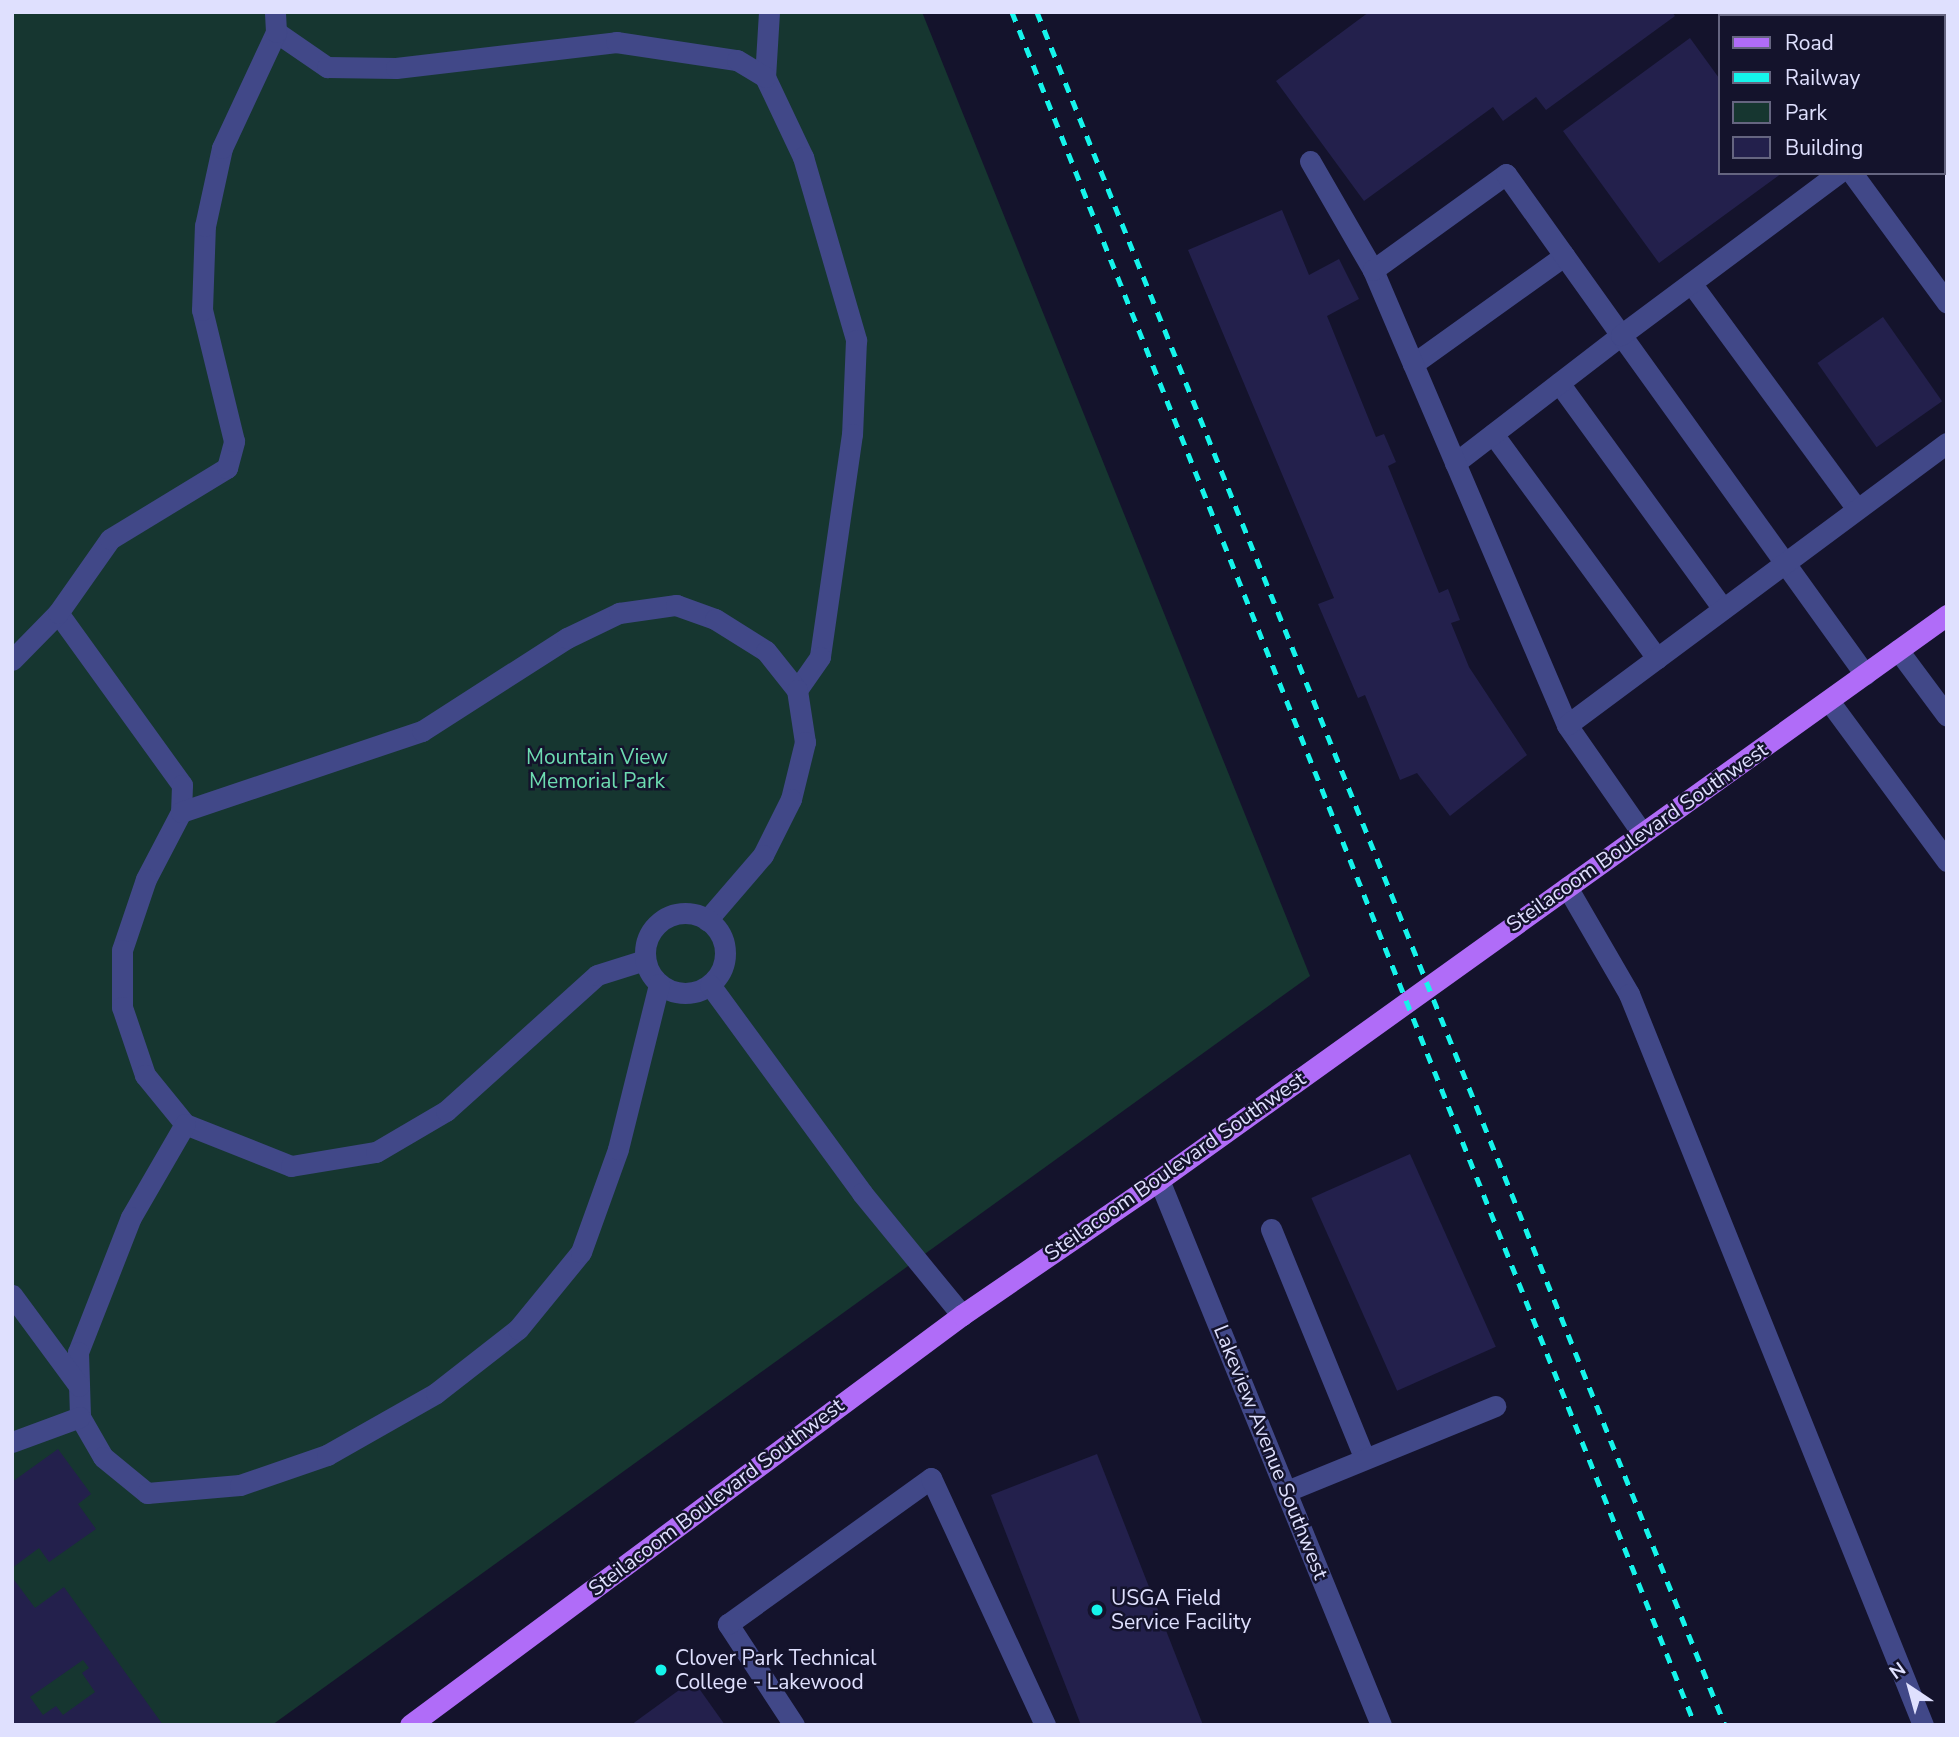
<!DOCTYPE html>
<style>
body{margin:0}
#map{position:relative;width:1959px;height:1737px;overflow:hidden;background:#14132c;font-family:"Nunito Sans",sans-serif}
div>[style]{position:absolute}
.green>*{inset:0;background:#163630}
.building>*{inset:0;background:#23204c;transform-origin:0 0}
.minor>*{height:21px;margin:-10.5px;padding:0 10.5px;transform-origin:10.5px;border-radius:10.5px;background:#414888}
.minor>.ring{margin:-10.5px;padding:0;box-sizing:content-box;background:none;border:21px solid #414888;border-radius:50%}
.major>*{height:21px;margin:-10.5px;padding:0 10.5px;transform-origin:10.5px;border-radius:10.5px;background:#b06cf8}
.rail>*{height:5px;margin-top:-2.5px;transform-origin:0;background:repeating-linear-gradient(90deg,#15f4eb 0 10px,transparent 0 19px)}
.dots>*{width:19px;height:19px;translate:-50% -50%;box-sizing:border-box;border:4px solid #14132c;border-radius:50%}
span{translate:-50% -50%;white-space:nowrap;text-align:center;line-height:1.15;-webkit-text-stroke:5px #14132c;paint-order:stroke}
.park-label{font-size:21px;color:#6ddcb1}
.street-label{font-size:21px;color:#dfe0fe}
.poi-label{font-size:21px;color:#dfe0fe}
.left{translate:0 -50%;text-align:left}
.frame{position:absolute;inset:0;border:14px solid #dfe0fe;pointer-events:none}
.legend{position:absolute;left:1718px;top:14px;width:228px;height:161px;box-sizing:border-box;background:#14132c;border:2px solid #656580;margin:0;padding:9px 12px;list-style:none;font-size:21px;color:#dfe0fe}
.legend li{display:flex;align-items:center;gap:14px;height:35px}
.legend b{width:35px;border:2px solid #656580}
.north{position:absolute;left:1875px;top:1653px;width:70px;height:70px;-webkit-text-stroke:5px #14132c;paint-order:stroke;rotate:324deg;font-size:19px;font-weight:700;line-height:28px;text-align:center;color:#dfe0fe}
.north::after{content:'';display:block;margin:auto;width:24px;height:32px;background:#dfe0fe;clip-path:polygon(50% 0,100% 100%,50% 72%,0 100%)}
</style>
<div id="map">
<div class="green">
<i style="clip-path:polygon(12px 12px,922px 12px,1310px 976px,272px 1725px,12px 1725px)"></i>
</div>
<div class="building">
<i style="clip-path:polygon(1369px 12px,1672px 12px,1675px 16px,1546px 110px,1536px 97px,1503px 121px,1493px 107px,1364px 201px,1276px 81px)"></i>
<i style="clip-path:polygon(1822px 12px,1947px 12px,1947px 56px,1943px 16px)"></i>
<i style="clip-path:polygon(1690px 38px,1719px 78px,1719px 173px,1782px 173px,1659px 263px,1563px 131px)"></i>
<i style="clip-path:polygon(1282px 210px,1309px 275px,1339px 259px,1359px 299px,1327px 316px,1376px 437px,1384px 434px,1396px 462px,1388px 466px,1439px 593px,1448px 589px,1460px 620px,1451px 623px,1469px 667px,1527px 755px,1450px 816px,1417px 773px,1400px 780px,1365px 695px,1358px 698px,1318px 604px,1334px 598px,1188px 250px)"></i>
<i style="left:1883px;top:317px;width:103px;height:80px;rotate:55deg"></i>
<i style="left:1410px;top:1154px;width:211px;height:108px;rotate:66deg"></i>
<i style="clip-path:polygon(58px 1449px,91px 1494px,78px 1504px,96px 1529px,49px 1562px,39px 1548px,12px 1568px,12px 1482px)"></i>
<i style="clip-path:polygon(1097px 1454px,1203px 1725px,1081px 1725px,991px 1495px)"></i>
<i style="clip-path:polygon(evenodd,12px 1577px,35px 1608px,64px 1587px,163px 1725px,12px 1725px,12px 1577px,83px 1660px,89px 1668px,82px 1673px,95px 1692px,63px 1715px,56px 1706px,43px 1715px,30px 1697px,83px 1660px)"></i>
<i style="clip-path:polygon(693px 1680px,725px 1725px,631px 1725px,646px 1714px)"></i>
</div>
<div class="minor">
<i style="left:769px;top:12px;width:65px;rotate:93.5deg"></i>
<i style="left:765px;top:77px;width:89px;rotate:64.6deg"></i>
<i style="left:803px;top:157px;width:191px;rotate:73.8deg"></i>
<i style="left:856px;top:340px;width:94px;rotate:92.4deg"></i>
<i style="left:852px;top:434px;width:225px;rotate:98.2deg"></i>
<i style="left:820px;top:657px;width:40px;rotate:124.9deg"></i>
<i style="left:1734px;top:12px;width:5px;rotate:53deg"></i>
<i style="left:276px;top:32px;width:62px;rotate:34.5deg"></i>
<i style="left:327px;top:67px;width:69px;rotate:0.8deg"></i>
<i style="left:396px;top:68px;width:222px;rotate:-6.7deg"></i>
<i style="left:616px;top:42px;width:122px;rotate:8.5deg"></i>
<i style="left:737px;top:60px;width:33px;rotate:31deg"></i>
<i style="left:1943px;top:98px;width:4px;rotate:-27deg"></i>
<i style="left:1310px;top:161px;width:126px;rotate:60deg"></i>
<i style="left:1852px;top:173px;width:161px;rotate:53.8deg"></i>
<i style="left:1691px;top:283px;width:280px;rotate:53.7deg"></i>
<i style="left:1413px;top:364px;width:186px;rotate:-35.6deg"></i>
<i style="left:1559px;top:383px;width:279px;rotate:54deg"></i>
<i style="left:1493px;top:434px;width:278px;rotate:53.8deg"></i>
<i style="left:1455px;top:463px;width:210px;rotate:-37.6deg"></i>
<i style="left:1621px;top:335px;width:418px;rotate:54.3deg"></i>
<i style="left:58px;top:613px;width:212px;rotate:54.2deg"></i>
<i style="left:182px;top:785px;width:27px;rotate:92deg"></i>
<i style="left:181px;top:812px;width:76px;rotate:117.6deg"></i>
<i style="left:146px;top:879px;width:75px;rotate:108.7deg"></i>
<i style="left:122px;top:950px;width:57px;rotate:90deg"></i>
<i style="left:122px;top:1007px;width:72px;rotate:71.3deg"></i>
<i style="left:145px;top:1075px;width:63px;rotate:50.8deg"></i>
<i style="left:185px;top:1124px;width:114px;rotate:21.6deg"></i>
<i style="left:291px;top:1166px;width:86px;rotate:-9.4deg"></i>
<i style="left:376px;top:1152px;width:81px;rotate:-30.4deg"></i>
<i style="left:446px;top:1111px;width:203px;rotate:-42deg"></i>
<i style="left:597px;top:975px;width:50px;rotate:-17.4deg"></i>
<i style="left:1898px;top:650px;width:82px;rotate:53.4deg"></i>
<i style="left:12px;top:660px;width:66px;rotate:-45.6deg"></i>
<i style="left:58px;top:613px;width:90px;rotate:-54.9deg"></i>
<i style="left:110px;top:539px;width:137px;rotate:-31.3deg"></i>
<i style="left:227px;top:468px;width:28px;rotate:-75deg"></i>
<i style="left:234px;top:441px;width:135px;rotate:-103.7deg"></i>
<i style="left:202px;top:310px;width:84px;rotate:-88deg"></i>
<i style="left:205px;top:226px;width:80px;rotate:-77.7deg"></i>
<i style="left:222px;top:148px;width:128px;rotate:-65deg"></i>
<i style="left:276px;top:32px;width:20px;rotate:-93deg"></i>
<i style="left:1829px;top:701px;width:199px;rotate:53.6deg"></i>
<i style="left:1567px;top:725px;width:495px;rotate:-113.1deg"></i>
<i style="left:1373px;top:270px;width:164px;rotate:-35.8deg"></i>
<i style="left:1506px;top:174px;width:198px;rotate:54.5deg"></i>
<i style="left:1621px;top:335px;width:271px;rotate:-36.7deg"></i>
<i style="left:181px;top:812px;width:254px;rotate:-18.6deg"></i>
<i style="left:422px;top:731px;width:172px;rotate:-32.7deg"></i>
<i style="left:567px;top:638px;width:58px;rotate:-25.7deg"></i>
<i style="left:619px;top:613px;width:58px;rotate:-8deg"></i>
<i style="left:676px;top:605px;width:41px;rotate:19.7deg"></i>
<i style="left:715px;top:619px;width:60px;rotate:32.1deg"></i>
<i style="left:766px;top:651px;width:50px;rotate:51.5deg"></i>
<i style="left:797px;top:690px;width:53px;rotate:81.3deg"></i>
<i style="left:805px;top:742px;width:59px;rotate:103.8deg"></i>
<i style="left:791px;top:799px;width:63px;rotate:116.6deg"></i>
<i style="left:763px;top:855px;width:86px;rotate:130.7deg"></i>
<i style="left:1642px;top:833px;width:131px;rotate:-124.8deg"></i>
<i style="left:1567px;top:725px;width:473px;rotate:-36.6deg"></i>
<i style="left:1567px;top:887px;width:124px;rotate:59.9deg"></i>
<i style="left:1629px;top:994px;width:788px;rotate:68.09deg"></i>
<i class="ring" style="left:645px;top:913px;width:59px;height:59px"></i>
<i style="left:710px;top:985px;width:258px;rotate:53.8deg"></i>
<i style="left:862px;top:1193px;width:158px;rotate:50.7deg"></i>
<i style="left:185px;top:1124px;width:108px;rotate:120.1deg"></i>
<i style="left:131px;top:1217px;width:145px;rotate:111.4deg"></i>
<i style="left:78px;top:1352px;width:65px;rotate:88.2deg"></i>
<i style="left:80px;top:1417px;width:46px;rotate:60.1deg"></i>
<i style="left:103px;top:1457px;width:57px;rotate:39.3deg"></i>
<i style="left:147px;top:1493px;width:93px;rotate:-4.9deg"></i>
<i style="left:240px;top:1485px;width:92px;rotate:-19deg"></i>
<i style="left:327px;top:1455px;width:125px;rotate:-29.6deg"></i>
<i style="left:436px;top:1393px;width:104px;rotate:-38deg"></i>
<i style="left:518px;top:1329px;width:99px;rotate:-50.7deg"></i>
<i style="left:581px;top:1252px;width:109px;rotate:-70.2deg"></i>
<i style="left:618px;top:1149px;width:170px;rotate:-76deg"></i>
<i style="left:1159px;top:1180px;width:588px;rotate:67.84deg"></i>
<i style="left:1271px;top:1229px;width:248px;rotate:67.8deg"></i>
<i style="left:12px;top:1295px;width:113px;rotate:53.6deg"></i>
<i style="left:12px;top:1442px;width:72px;rotate:-20.2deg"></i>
<i style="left:1287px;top:1491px;width:225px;rotate:-22.2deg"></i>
<i style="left:794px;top:1725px;width:121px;rotate:-123.2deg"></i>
<i style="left:728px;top:1624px;width:250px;rotate:-35.7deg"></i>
<i style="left:931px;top:1478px;width:272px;rotate:65.2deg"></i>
</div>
<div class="major">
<i style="left:410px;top:1725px;width:688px;rotate:-36.6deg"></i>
<i style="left:962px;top:1315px;width:239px;rotate:-34.4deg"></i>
<i style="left:1159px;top:1180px;width:970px;rotate:-35.64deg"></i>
</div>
<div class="rail">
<i style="left:1012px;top:12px;width:1844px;rotate:68.26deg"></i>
<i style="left:1037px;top:12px;width:1846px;rotate:68.12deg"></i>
</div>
<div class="dots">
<i style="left:1097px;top:1610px;background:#15f4eb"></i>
<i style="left:661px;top:1670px;background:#15f4eb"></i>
</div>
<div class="park-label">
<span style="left:597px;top:769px">Mountain View<br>Memorial Park</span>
</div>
<div class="street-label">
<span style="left:1637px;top:837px;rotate:-35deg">Steilacoom Boulevard Southwest</span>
<span style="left:1175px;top:1166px;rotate:-35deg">Steilacoom Boulevard Southwest</span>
<span style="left:1271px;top:1452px;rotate:68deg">Lakeview Avenue Southwest</span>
<span style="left:716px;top:1497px;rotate:-37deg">Steilacoom Boulevard Southwest</span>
</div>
<div class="poi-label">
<span class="left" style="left:1111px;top:1610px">USGA Field<br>Service Facility</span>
<span class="left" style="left:675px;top:1670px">Clover Park Technical<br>College - Lakewood</span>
</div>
<div class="frame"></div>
<ul class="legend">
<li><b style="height:9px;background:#b06cf8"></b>Road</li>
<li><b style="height:9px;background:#15f4eb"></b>Railway</li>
<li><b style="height:19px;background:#163630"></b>Park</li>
<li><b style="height:19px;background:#23204c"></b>Building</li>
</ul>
<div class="north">N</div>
</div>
